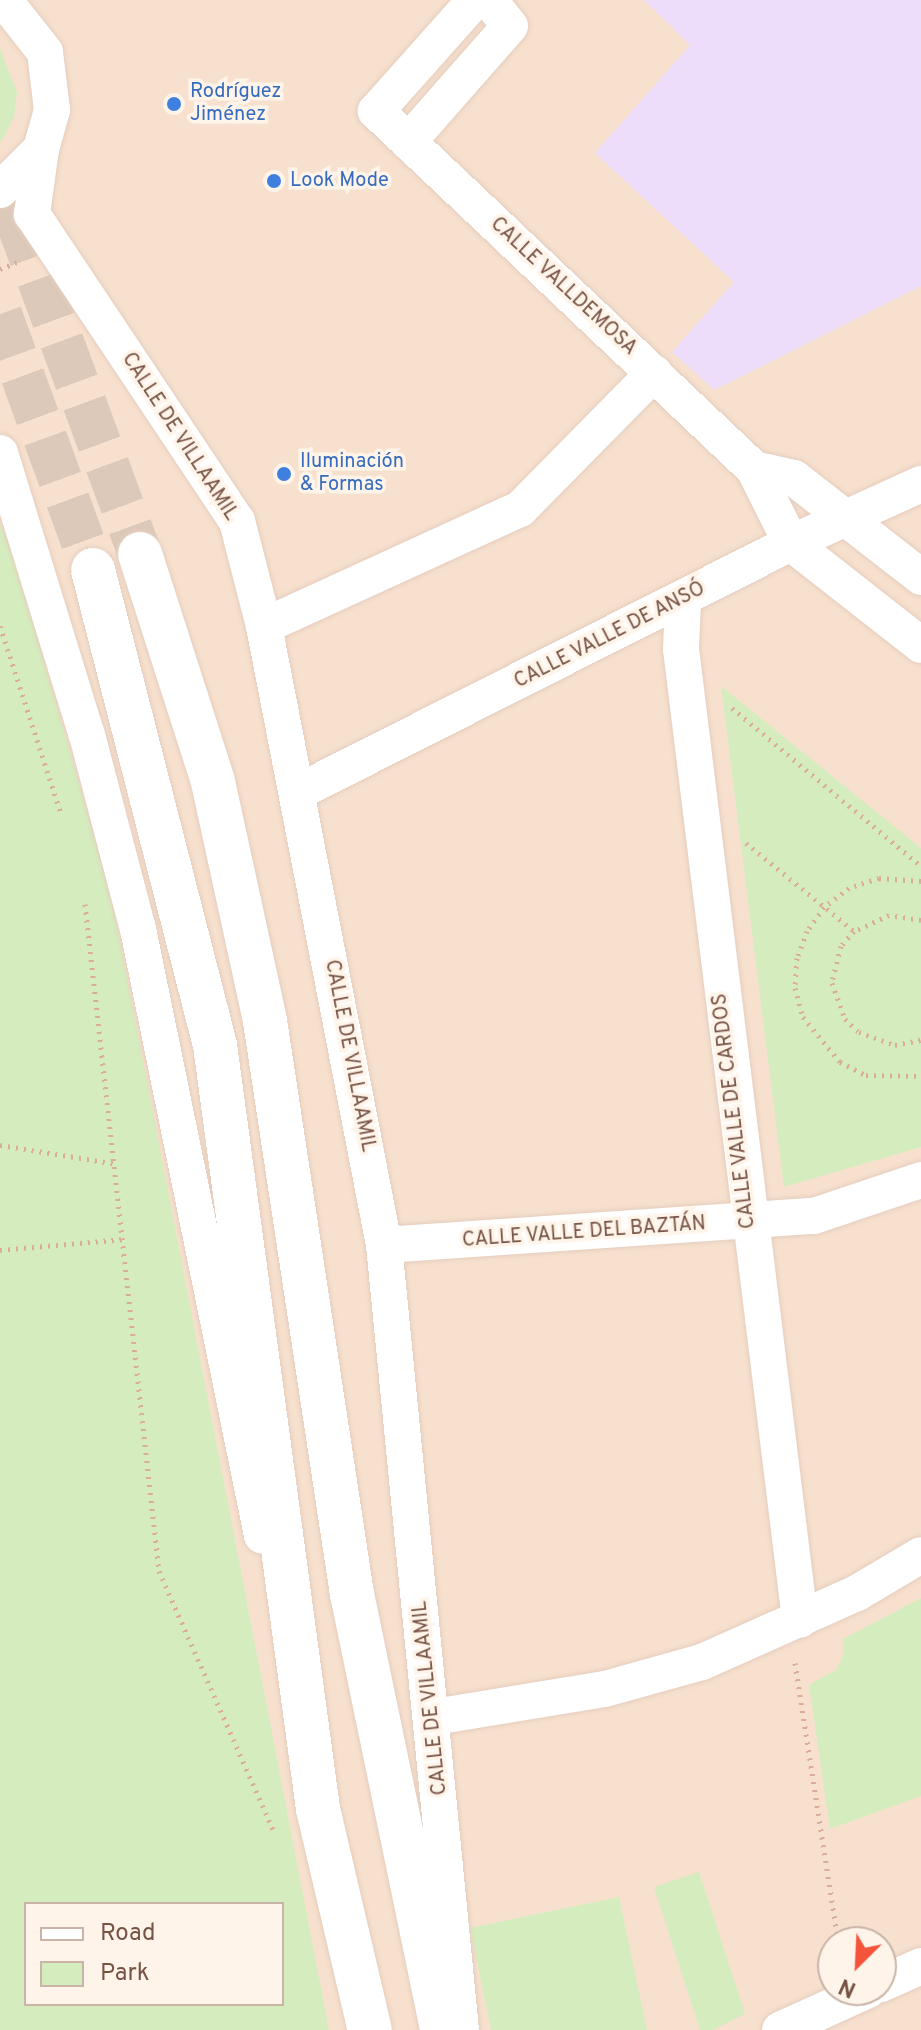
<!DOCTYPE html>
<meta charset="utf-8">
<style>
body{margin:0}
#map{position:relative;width:921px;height:2030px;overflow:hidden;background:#fef0e0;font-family:Overpass,sans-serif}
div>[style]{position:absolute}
.residential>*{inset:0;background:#f7e1ce}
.education>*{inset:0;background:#edddfa}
.green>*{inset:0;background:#d5edbe}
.secondary-tunnel>*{height:44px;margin-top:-22px;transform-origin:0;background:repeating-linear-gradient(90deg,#dcc9b9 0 44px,transparent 0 66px)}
.path>*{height:5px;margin-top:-2.5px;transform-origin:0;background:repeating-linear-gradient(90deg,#dbad99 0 2px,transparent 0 8px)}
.roads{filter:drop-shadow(0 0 2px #e5cdbe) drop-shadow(0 0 2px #e5cdbe)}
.street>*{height:36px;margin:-18px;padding:0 18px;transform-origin:18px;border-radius:18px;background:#fff}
.secondary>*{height:44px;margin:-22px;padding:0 22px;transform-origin:22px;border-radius:22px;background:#fff}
.dots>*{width:22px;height:22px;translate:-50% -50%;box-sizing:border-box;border:4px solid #fff4e9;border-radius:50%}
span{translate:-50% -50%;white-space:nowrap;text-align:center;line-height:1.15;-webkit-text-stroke:7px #fff4e9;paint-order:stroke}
.shop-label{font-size:20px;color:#366cbe}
.left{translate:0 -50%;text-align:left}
.street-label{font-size:20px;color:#775345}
.legend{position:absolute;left:24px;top:1902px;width:260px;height:104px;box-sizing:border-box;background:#fff4e9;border:2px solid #c9b4a7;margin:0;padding:10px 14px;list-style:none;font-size:24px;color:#775345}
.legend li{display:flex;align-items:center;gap:16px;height:40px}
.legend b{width:40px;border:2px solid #c9b4a7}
.north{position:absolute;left:817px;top:1926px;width:80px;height:80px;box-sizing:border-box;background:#fff4e9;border:2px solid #c9b4a7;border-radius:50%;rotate:204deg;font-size:22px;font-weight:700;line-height:32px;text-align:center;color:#775345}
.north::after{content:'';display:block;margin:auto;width:28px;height:36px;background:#f4543a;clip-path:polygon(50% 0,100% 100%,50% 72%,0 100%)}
</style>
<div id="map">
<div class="residential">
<i style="clip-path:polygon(evenodd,0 0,921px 0,921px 2030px,0 2030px,0 0,26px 1904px,282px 1904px,282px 2004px,26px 2004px,26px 1904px,0 0,833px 1942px,881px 1942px,881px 1990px,833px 1990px,833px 1942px)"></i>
</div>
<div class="education">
<i style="clip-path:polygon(644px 0,921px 0,921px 286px,714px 390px,672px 352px,734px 282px,595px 153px,690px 45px)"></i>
</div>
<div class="green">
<i style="clip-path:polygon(0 48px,17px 92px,14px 118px,0 143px)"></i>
<i style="clip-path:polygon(evenodd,0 523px,12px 549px,111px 894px,329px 2030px,0 2030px,0 523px,26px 1904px,282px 1904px,282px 2004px,26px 2004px,26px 1904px)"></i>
<i style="clip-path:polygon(721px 686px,921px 848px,921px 1147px,784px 1187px)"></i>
<i style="clip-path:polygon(921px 1598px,921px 1796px,830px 1829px,809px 1685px,836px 1670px,843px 1656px,843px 1639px)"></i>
<i style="clip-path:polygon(699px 1872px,745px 2014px,713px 2030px,700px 2030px,654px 1887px)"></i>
<i style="clip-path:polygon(619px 1897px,647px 2030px,491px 2030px,470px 1928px)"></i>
</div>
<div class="secondary-tunnel">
<i style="left:0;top:189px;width:32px;rotate:60deg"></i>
<i style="left:16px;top:217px;width:359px;rotate:69.8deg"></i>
<i style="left:0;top:314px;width:272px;rotate:70deg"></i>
</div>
<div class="path">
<i style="left:0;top:269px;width:18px;rotate:-22deg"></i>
<i style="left:0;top:626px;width:198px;rotate:72deg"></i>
<i style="left:732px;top:708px;width:246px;rotate:39.9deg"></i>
<i style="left:746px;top:843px;width:139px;rotate:39.2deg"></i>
<i style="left:921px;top:881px;width:42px;rotate:-175.9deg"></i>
<i style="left:879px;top:878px;width:32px;rotate:162deg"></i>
<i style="left:849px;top:888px;width:31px;rotate:143deg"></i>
<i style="left:824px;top:907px;width:29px;rotate:125deg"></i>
<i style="left:807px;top:931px;width:29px;rotate:110deg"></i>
<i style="left:797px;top:958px;width:30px;rotate:94deg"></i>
<i style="left:795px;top:988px;width:30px;rotate:75deg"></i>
<i style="left:803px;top:1017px;width:58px;rotate:50.6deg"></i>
<i style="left:840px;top:1062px;width:29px;rotate:27deg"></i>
<i style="left:866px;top:1075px;width:55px;rotate:1deg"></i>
<i style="left:85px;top:904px;width:671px;rotate:83.67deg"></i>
<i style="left:159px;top:1571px;width:283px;rotate:66.2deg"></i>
<i style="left:921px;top:920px;width:32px;rotate:-171deg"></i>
<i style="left:889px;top:915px;width:38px;rotate:155deg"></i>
<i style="left:854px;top:931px;width:20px;rotate:131deg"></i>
<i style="left:841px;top:946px;width:38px;rotate:104deg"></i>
<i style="left:832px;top:983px;width:38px;rotate:70deg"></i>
<i style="left:845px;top:1019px;width:19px;rotate:43deg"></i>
<i style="left:859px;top:1032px;width:38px;rotate:20deg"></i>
<i style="left:895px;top:1045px;width:26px;rotate:-11deg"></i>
<i style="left:0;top:1145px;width:119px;rotate:9.2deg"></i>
<i style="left:0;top:1250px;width:125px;rotate:-5deg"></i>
<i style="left:795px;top:1663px;width:282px;rotate:81.2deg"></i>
</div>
<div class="roads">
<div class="street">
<i style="left:475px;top:0;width:149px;rotate:131.7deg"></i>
<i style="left:376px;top:111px;width:521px;rotate:43.44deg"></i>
<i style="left:754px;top:469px;width:83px;rotate:63.4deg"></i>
<i style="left:791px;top:543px;width:165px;rotate:38.1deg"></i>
<i style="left:408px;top:142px;width:154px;rotate:-48.7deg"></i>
<i style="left:510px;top:26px;width:33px;rotate:-129deg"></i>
<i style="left:41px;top:149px;width:66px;rotate:97.9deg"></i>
<i style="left:32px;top:214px;width:369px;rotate:56.3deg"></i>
<i style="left:237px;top:521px;width:108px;rotate:75.6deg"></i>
<i style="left:264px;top:626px;width:631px;rotate:79.03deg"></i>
<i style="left:384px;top:1245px;width:789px;rotate:84.4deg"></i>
<i style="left:0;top:190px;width:58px;rotate:-45deg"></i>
<i style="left:41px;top:149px;width:41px;rotate:-74.2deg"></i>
<i style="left:52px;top:110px;width:58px;rotate:-96.9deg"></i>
<i style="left:45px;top:52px;width:66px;rotate:-128.3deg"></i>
<i style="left:0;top:453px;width:295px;rotate:72.9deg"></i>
<i style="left:87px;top:735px;width:201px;rotate:75.3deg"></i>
<i style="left:138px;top:929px;width:619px;rotate:78.44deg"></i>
<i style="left:754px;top:469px;width:41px;rotate:12.7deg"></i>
<i style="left:794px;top:478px;width:161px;rotate:37.9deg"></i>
<i style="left:683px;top:601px;width:48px;rotate:92.4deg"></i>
<i style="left:681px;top:649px;width:978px;rotate:83.01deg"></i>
<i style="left:264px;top:626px;width:281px;rotate:-24.6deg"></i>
<i style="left:520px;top:509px;width:191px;rotate:-45.4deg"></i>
<i style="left:300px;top:791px;width:550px;rotate:-26.8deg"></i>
<i style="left:791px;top:543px;width:143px;rotate:-24.4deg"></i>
<i style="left:384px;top:1245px;width:431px;rotate:-3.9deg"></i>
<i style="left:814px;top:1216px;width:113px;rotate:-18.6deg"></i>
<i style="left:434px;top:1717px;width:173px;rotate:-9.3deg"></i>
<i style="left:605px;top:1689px;width:101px;rotate:-15.6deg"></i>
<i style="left:702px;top:1662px;width:170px;rotate:-24deg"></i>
<i style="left:857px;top:1593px;width:74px;rotate:-30.7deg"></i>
<i style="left:881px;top:1984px;width:44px;rotate:-24.2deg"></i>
<i style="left:780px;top:2030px;width:97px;rotate:-24.4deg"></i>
</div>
<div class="secondary">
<i style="left:140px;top:554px;width:239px;rotate:72.2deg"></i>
<i style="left:213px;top:782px;width:245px;rotate:77.7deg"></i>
<i style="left:265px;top:1021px;width:580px;rotate:81.37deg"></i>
<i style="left:352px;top:1594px;width:445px;rotate:78.3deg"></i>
<i style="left:93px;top:570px;width:490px;rotate:75.6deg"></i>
<i style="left:215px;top:1045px;width:771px;rotate:82.32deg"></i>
<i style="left:318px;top:1809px;width:227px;rotate:76.8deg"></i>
</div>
</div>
<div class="dots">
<i style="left:174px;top:104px;background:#3f7fe0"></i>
<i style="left:274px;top:181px;background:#3f7fe0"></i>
<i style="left:284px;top:474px;background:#3f7fe0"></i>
</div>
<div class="shop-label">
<span class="left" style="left:190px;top:104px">Rodríguez<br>Jiménez</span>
<span class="left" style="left:290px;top:181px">Look Mode</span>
<span class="left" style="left:300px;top:474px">Iluminación<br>&amp; Formas</span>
</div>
<div class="street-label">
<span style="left:563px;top:287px;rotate:43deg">CALLE VALLDEMOSA</span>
<span style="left:179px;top:437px;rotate:57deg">CALLE DE VILLAAMIL</span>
<span style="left:610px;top:636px;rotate:-27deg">CALLE VALLE DE ANSÓ</span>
<span style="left:349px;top:1056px;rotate:79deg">CALLE DE VILLAAMIL</span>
<span style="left:735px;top:1111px;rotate:-97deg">CALLE VALLE DE CARDOS</span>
<span style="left:584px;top:1233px;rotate:-4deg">CALLE VALLE DEL BAZTÁN</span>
<span style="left:431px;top:1698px;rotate:-96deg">CALLE DE VILLAAMIL</span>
</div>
<ul class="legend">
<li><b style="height:10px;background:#fff"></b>Road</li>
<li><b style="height:22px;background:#d5edbe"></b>Park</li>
</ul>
<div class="north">N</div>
</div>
